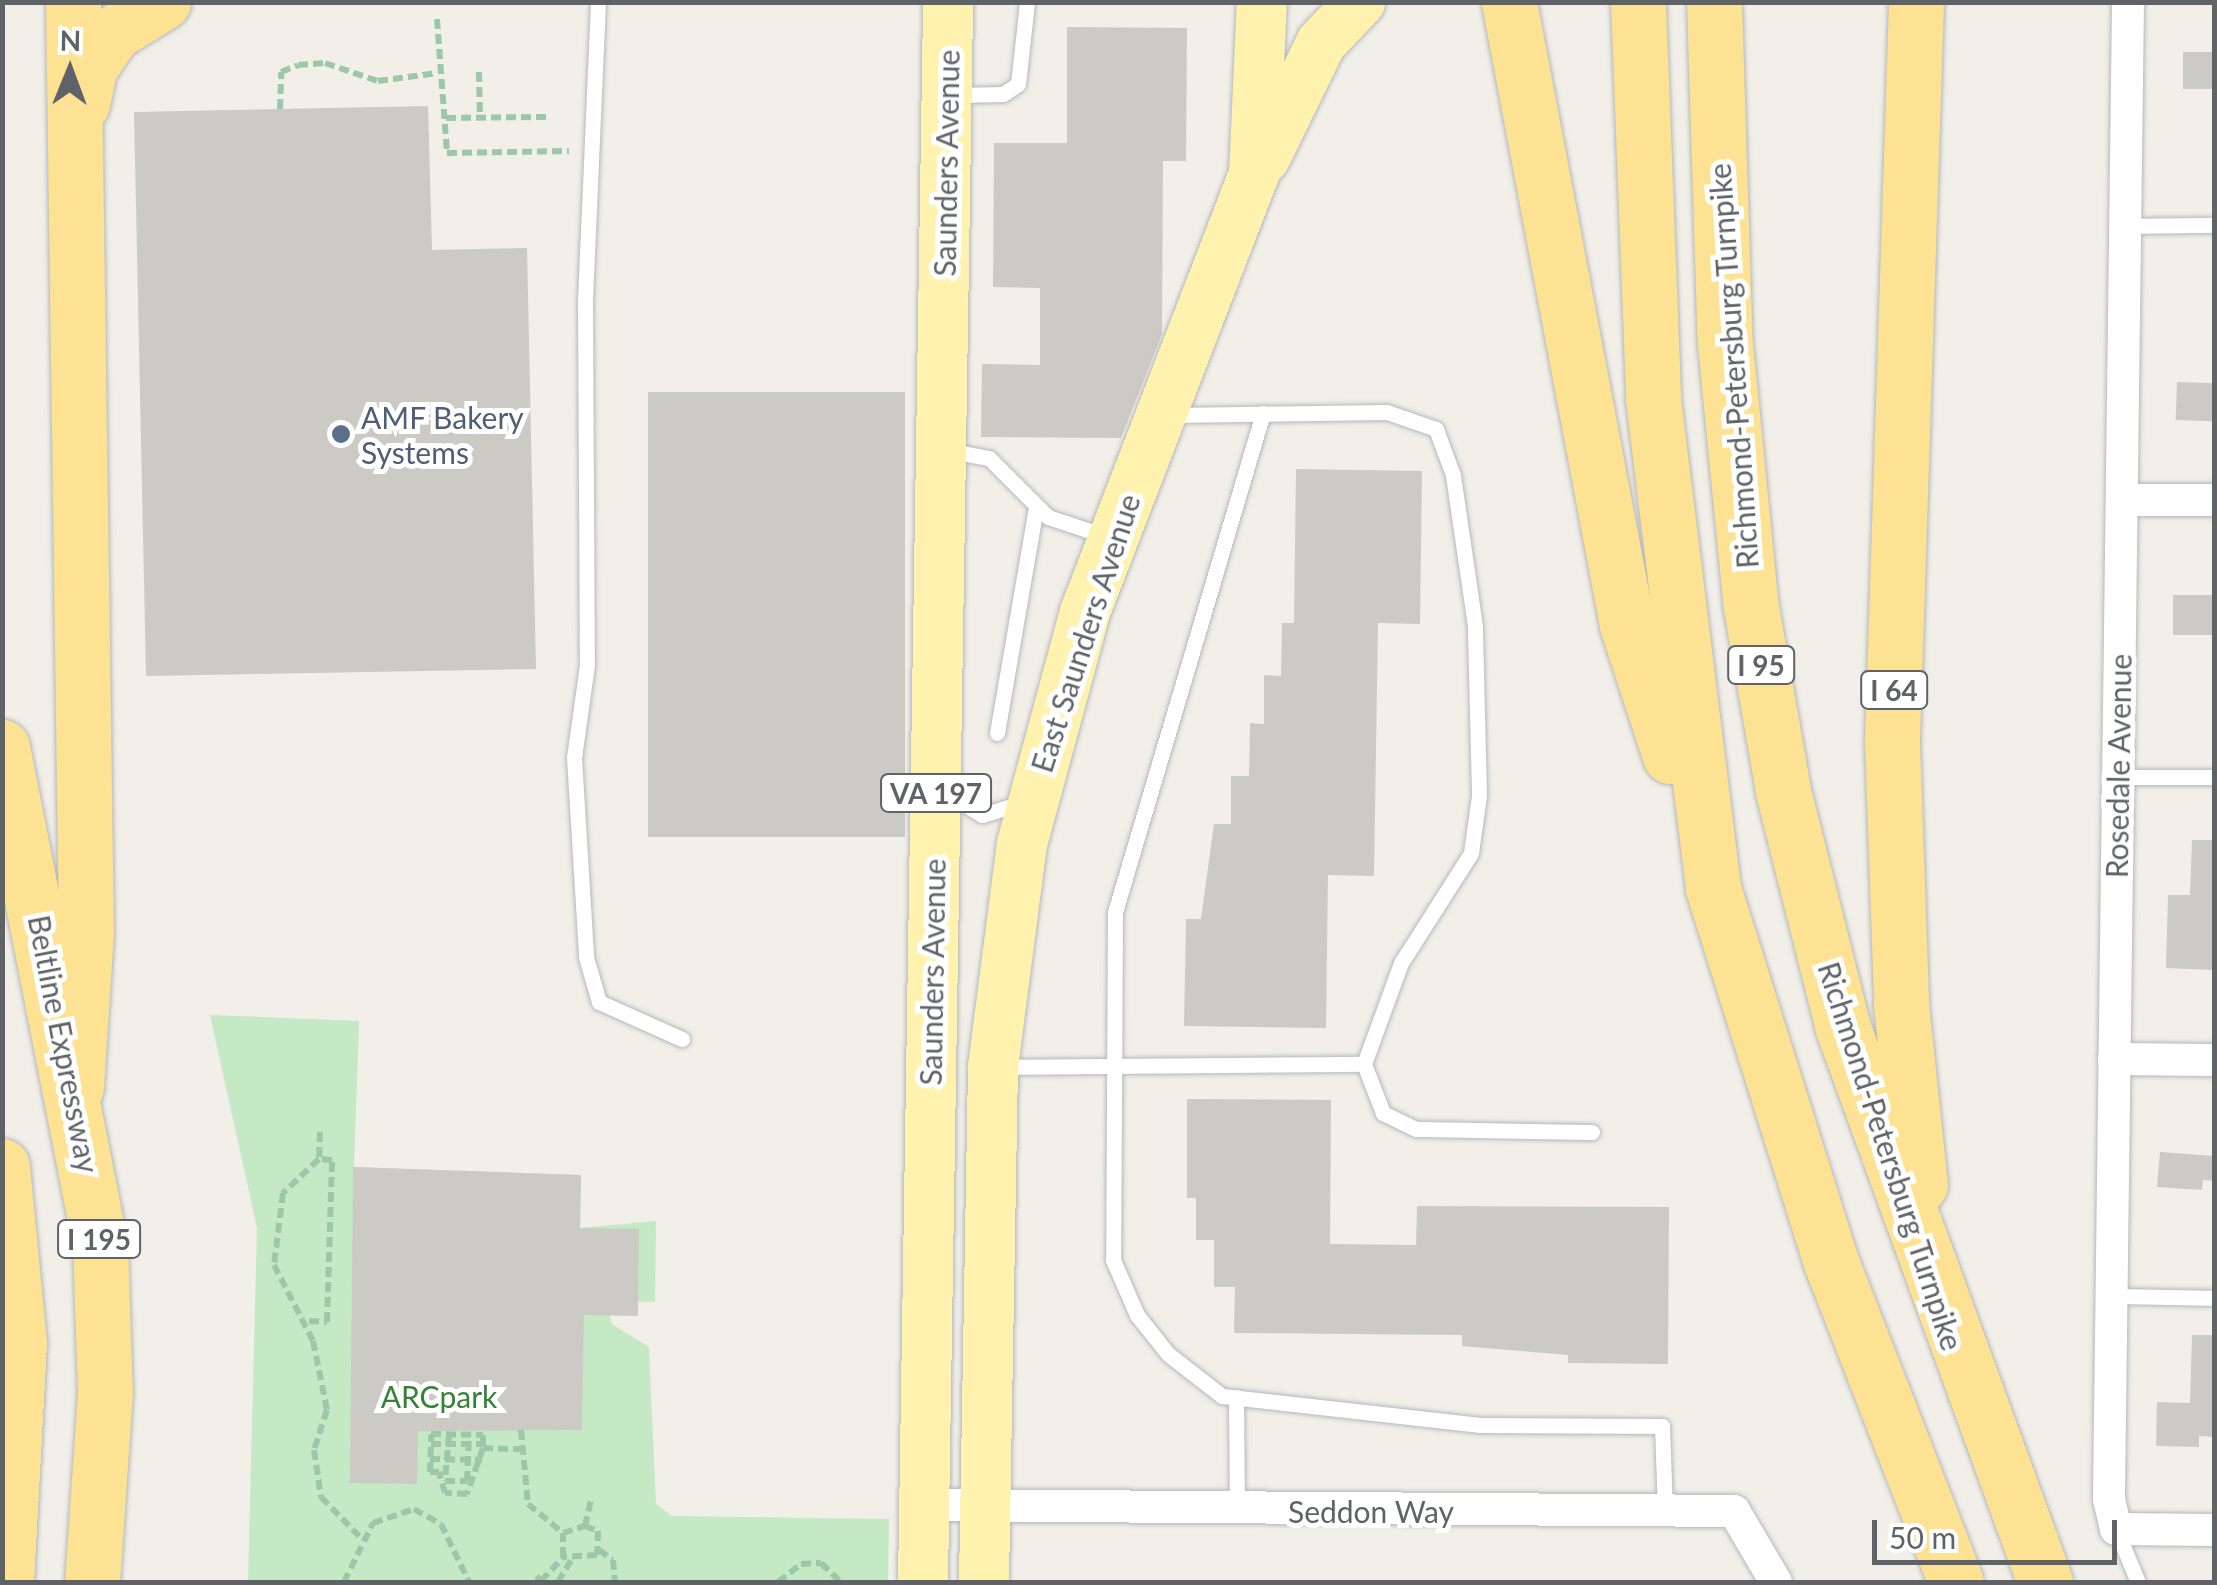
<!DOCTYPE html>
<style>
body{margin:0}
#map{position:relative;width:2217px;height:1585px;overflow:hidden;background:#f1efe8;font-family:Lato,sans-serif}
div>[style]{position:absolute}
.green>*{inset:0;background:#c5e8c5}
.building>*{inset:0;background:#cccac5;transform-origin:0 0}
.path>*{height:6px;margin-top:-3px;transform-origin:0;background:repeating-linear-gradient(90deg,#9cc7a9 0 10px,transparent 0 15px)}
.roads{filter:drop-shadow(0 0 2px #b5b8bc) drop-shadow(0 0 2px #b5b8bc)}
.service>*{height:15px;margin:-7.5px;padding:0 7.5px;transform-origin:7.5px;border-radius:7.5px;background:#fff}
.minor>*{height:32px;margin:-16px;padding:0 16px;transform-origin:16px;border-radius:16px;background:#fff}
.primary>*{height:50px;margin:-25px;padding:0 25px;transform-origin:25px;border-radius:25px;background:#fff2af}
.motorway>*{height:55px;margin:-27.5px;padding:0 27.5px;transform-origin:27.5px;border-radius:27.5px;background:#fde293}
.dots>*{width:28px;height:28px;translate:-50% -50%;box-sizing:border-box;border:5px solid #fff;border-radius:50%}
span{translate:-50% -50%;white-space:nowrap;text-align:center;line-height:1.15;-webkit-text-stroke:10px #fff;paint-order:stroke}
.shield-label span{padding:2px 8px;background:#fff;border:2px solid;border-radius:8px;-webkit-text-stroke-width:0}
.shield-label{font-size:28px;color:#5f6368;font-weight:700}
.street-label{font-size:30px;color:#5f6368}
.service-label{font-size:30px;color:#4e5e75}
.left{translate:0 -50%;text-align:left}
.park-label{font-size:30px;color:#348238}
.frame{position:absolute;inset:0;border:5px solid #5f6368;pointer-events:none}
.north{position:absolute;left:20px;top:20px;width:100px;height:100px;-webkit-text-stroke:8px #fff;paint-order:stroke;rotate:1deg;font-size:28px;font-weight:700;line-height:40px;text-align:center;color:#5f6368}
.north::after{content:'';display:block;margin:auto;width:35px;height:45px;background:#5f6368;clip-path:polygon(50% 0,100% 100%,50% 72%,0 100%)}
.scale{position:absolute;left:1872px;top:1520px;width:245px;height:45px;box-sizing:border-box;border:5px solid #5f6368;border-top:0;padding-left:12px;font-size:30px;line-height:35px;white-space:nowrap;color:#5f6368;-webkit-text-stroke:8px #fff;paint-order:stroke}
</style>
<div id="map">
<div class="green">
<i style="clip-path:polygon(210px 1015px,359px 1021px,354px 1167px,581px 1175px,580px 1228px,656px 1221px,655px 1302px,606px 1301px,612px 1324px,649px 1347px,656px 1504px,672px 1516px,889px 1519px,888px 1582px,248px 1582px,257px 1228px)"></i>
</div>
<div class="building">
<i style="clip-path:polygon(1067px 27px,1187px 28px,1186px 161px,1163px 161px,1162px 334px,1121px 438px,981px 437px,982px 364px,1040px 365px,1040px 288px,993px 287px,994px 143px,1067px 143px)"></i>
<i style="left:2183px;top:52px;width:31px;height:37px"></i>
<i style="clip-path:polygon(428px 106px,432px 250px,527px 248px,536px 669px,146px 676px,134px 112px)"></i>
<i style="left:2177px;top:382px;width:37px;height:38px;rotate:2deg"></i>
<i style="left:648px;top:392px;width:257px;height:445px"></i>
<i style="clip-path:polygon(1296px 469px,1422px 471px,1420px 624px,1378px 623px,1374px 876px,1328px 875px,1326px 1028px,1184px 1026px,1186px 919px,1201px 919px,1214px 824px,1231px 824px,1231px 776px,1249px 776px,1250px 723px,1264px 724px,1264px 675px,1281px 676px,1282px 623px,1294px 623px)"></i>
<i style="left:2214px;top:595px;width:40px;height:41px;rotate:90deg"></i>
<i style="clip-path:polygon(2192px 840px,2214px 840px,2214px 970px,2166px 968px,2168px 895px,2190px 895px)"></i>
<i style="clip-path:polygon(1187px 1099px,1331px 1100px,1330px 1244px,1416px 1245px,1417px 1206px,1669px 1207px,1668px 1364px,1568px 1363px,1568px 1355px,1462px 1346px,1462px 1335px,1234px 1333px,1235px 1287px,1214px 1287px,1214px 1240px,1196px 1240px,1196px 1198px,1187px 1198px)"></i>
<i style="clip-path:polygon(2160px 1152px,2214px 1156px,2214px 1181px,2203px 1180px,2202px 1190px,2157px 1187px)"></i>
<i style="clip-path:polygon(353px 1167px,581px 1175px,580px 1228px,639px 1229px,638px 1316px,584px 1315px,582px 1430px,418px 1431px,417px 1484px,350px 1483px)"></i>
<i style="clip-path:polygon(2192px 1335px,2214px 1335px,2214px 1437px,2199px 1436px,2199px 1447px,2156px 1446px,2157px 1402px,2190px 1403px)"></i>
</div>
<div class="path">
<i style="left:437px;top:19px;width:134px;rotate:85.7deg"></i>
<i style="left:447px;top:153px;width:122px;rotate:-0.9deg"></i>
<i style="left:479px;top:72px;width:46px;rotate:88.8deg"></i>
<i style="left:280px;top:109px;width:37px;rotate:-88deg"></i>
<i style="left:281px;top:72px;width:18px;rotate:-22deg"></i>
<i style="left:298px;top:65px;width:27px;rotate:-4deg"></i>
<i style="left:325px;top:63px;width:56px;rotate:18.8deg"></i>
<i style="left:378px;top:81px;width:60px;rotate:-7.7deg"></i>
<i style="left:446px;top:118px;width:101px;rotate:-0.6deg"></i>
<i style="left:320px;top:1132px;width:27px;rotate:92deg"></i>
<i style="left:319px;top:1159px;width:50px;rotate:136.6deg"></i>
<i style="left:283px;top:1193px;width:73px;rotate:97.1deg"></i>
<i style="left:274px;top:1265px;width:85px;rotate:62.8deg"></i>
<i style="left:313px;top:1341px;width:70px;rotate:78.5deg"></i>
<i style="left:327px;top:1410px;width:42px;rotate:108deg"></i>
<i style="left:314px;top:1450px;width:48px;rotate:81.5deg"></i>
<i style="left:321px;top:1497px;width:57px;rotate:45.7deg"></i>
<i style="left:309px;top:1321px;width:18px;rotate:3deg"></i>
<i style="left:327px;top:1322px;width:162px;rotate:-88.2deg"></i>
<i style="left:332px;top:1160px;width:13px;rotate:-176deg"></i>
<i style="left:521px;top:1430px;width:74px;rotate:84.6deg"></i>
<i style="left:528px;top:1504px;width:45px;rotate:39.6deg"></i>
<i style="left:449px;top:1435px;width:46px;rotate:95deg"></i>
<i style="left:445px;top:1481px;width:22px"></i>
<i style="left:467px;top:1481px;width:46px;rotate:-87.5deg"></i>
<i style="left:431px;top:1444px;width:52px"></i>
<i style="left:483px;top:1448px;width:49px;rotate:109.2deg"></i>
<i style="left:467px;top:1494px;width:22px;rotate:-177deg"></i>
<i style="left:445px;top:1493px;width:22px;rotate:-106deg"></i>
<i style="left:439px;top:1472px;width:9px;rotate:180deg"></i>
<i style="left:430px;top:1472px;width:38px;rotate:-88deg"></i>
<i style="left:431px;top:1434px;width:52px;rotate:1.1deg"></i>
<i style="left:483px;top:1435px;width:13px;rotate:90deg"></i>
<i style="left:483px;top:1448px;width:38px;rotate:2deg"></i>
<i style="left:430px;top:1459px;width:52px;rotate:1.1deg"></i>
<i style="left:585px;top:1526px;width:14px;rotate:21deg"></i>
<i style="left:598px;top:1531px;width:24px;rotate:92deg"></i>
<i style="left:597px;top:1555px;width:34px;rotate:177deg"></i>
<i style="left:563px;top:1557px;width:24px;rotate:-90deg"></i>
<i style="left:563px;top:1533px;width:23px;rotate:-18deg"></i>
<i style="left:585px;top:1526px;width:27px;rotate:-77deg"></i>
<i style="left:599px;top:1550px;width:17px;rotate:36deg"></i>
<i style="left:613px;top:1560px;width:22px;rotate:85deg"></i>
<i style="left:536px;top:1576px;width:7px;rotate:45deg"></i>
<i style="left:541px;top:1581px;width:33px;rotate:-47deg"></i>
<i style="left:344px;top:1582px;width:66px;rotate:-63.8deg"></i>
<i style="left:373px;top:1523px;width:43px;rotate:-18.9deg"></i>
<i style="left:414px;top:1509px;width:31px;rotate:29deg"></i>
<i style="left:441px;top:1524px;width:64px;rotate:64.2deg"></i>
<i style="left:558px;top:1582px;width:26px;rotate:-59deg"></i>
<i style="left:778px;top:1582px;width:29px;rotate:-38deg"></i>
<i style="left:801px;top:1564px;width:20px;rotate:-3deg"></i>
<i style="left:821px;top:1563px;width:28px;rotate:44deg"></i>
</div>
<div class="roads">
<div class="service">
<i style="left:598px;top:2px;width:299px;rotate:92.5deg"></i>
<i style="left:585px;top:301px;width:364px;rotate:89.7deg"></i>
<i style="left:587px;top:665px;width:94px;rotate:98deg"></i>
<i style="left:574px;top:758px;width:199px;rotate:86.5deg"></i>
<i style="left:586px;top:957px;width:47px;rotate:73.9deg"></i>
<i style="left:599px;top:1002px;width:91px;rotate:24deg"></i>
<i style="left:953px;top:95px;width:50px;rotate:-1.1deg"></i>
<i style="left:1003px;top:94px;width:18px;rotate:-34deg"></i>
<i style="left:1018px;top:84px;width:82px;rotate:-83.7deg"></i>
<i style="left:2127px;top:226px;width:87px;rotate:-0.7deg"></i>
<i style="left:1263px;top:413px;width:520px;rotate:106.52deg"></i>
<i style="left:1115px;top:912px;width:348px;rotate:90.3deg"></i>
<i style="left:1113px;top:1260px;width:60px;rotate:66.4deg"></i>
<i style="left:1137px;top:1315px;width:50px;rotate:51.5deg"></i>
<i style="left:1168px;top:1354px;width:68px;rotate:37.9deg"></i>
<i style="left:1222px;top:1396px;width:260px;rotate:6.4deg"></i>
<i style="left:1480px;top:1425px;width:182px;rotate:0.3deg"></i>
<i style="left:1662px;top:1426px;width:85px;rotate:88deg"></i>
<i style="left:945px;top:450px;width:45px;rotate:10.3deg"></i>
<i style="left:989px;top:458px;width:83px;rotate:45deg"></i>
<i style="left:1048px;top:517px;width:63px;rotate:18.4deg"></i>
<i style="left:997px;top:733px;width:229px;rotate:-80.2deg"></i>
<i style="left:2118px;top:777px;width:96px"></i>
<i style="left:947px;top:793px;width:41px;rotate:32.2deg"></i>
<i style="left:982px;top:815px;width:39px;rotate:-17deg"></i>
<i style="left:1364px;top:1064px;width:53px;rotate:68.8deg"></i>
<i style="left:1383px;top:1113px;width:37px;rotate:26deg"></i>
<i style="left:1416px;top:1129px;width:176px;rotate:1deg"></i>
<i style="left:998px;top:1067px;width:366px;rotate:-0.5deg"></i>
<i style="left:1364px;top:1064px;width:108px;rotate:-69.9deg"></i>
<i style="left:1401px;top:963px;width:130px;rotate:-57.5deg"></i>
<i style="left:1471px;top:853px;width:59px;rotate:-82.1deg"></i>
<i style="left:1479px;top:795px;width:169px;rotate:-91.4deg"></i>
<i style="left:1475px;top:626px;width:153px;rotate:-98.3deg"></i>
<i style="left:1453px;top:475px;width:49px;rotate:-110.3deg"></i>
<i style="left:1436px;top:429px;width:52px;rotate:-160.9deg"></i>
<i style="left:1387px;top:412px;width:217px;rotate:179.2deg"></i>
<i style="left:2111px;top:1296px;width:103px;rotate:1.1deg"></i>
<i style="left:1236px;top:1397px;width:111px;rotate:89.5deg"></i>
<i style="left:2116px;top:1529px;width:57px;rotate:67.5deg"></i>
</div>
<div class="minor">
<i style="left:2128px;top:2px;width:1497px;rotate:90.73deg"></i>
<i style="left:2109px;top:1499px;width:31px;rotate:77deg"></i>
<i style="left:2116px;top:1529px;width:98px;rotate:0.6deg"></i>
<i style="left:2122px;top:500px;width:92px"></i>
<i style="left:2114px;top:1059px;width:100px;rotate:0.6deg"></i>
<i style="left:924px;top:1505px;width:810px;rotate:0.42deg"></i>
<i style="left:1734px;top:1511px;width:82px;rotate:59.4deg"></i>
</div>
<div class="primary">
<i style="left:1265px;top:158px;width:128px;rotate:-64deg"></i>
<i style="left:1321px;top:43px;width:57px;rotate:-46.4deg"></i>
<i style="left:923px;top:1582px;width:1580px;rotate:-89.09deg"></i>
<i style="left:984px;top:1582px;width:515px;rotate:-89deg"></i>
<i style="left:993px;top:1067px;width:225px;rotate:-82.6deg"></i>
<i style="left:1022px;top:844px;width:240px;rotate:-74.8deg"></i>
<i style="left:1085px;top:612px;width:469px;rotate:-68.9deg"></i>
<i style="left:1254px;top:175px;width:173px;rotate:-87.4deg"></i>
</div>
<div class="motorway">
<i style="left:73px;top:2px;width:930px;rotate:89.2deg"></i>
<i style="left:86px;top:932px;width:156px;rotate:93.7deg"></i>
<i style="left:1509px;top:2px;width:634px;rotate:79.27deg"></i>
<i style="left:1627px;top:625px;width:138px;rotate:71.8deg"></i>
<i style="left:1638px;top:2px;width:397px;rotate:87.8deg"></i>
<i style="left:1653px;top:399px;width:493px;rotate:83deg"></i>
<i style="left:1713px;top:888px;width:392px;rotate:72.5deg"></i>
<i style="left:1831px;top:1262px;width:344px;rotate:68.7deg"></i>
<i style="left:1714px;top:2px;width:342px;rotate:88.2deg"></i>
<i style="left:1725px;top:344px;width:264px;rotate:84.4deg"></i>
<i style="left:1751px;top:607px;width:187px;rotate:80.1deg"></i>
<i style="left:1783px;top:791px;width:244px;rotate:75.8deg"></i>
<i style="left:1843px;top:1028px;width:590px;rotate:69.97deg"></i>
<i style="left:1916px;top:2px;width:739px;rotate:91.86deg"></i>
<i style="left:1892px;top:741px;width:263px;rotate:88deg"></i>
<i style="left:1901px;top:1004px;width:182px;rotate:84deg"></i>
<i style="left:82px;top:104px;width:38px;rotate:-78deg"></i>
<i style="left:90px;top:67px;width:41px;rotate:-55.9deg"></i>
<i style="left:113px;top:33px;width:59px;rotate:-31.8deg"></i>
<i style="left:2px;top:747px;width:507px;rotate:78.85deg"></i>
<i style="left:100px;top:1244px;width:148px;rotate:88.1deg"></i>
<i style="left:105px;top:1392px;width:190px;rotate:93.9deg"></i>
<i style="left:2px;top:1166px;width:178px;rotate:84.5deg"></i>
<i style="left:19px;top:1343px;width:239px;rotate:93.1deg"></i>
</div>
</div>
<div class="dots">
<i style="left:341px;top:434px;background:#5c6f8a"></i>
</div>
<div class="shield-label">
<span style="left:1761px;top:665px">I 95</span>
<span style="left:1894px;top:690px">I 64</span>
<span style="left:936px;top:793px">VA 197</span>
<span style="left:99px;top:1239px">I 195</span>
</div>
<div class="street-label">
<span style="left:946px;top:163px;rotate:-89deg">Saunders Avenue</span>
<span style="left:1733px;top:366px;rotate:-94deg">Richmond-Petersburg Turnpike</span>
<span style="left:1085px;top:633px;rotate:-72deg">East Saunders Avenue</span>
<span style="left:2118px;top:766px;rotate:-89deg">Rosedale Avenue</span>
<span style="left:932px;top:972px;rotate:-89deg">Saunders Avenue</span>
<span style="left:64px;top:1044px;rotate:79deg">Beltline Expressway</span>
<span style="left:1891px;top:1156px;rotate:72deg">Richmond-Petersburg Turnpike</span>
<span style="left:1371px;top:1511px">Seddon Way</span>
</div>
<div class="service-label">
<span class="left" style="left:361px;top:434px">AMF Bakery<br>Systems</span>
</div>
<div class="park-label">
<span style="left:439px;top:1396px">ARCpark</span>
</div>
<div class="frame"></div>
<div class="north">N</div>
<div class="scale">50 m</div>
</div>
